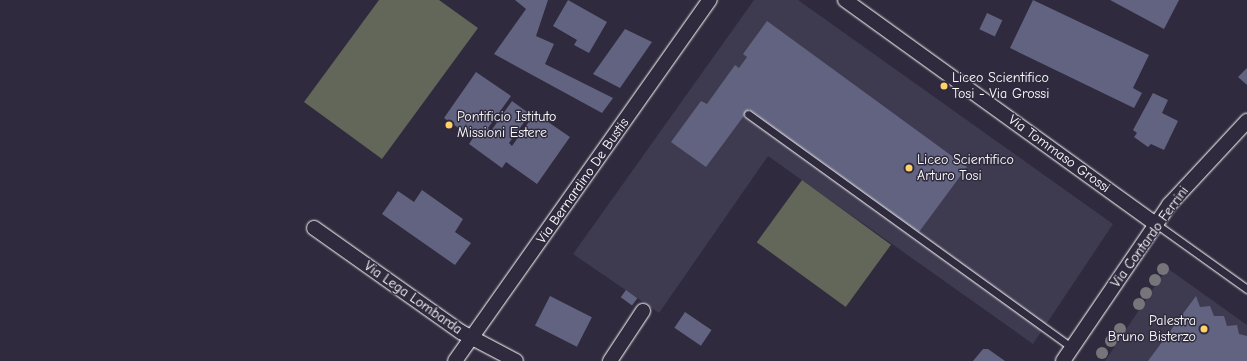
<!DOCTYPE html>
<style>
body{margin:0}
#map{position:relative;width:1247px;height:361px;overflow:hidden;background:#2f2a3d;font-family:"Comic Neue",sans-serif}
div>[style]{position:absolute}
.built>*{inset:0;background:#3e3b51}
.green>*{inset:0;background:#626759;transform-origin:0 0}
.building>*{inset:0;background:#616380;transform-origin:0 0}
.roads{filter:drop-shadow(0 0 1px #fff) drop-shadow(0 0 1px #fff)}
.service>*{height:7px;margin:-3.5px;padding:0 3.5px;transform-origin:3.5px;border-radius:3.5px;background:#2f2a3d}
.minor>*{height:14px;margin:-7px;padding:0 7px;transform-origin:7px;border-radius:7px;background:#2f2a3d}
.trees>*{width:12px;height:12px;margin:-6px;border-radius:50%;background:#76757a}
.dots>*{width:11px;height:11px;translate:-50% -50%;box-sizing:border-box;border:2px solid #2f2a3d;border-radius:50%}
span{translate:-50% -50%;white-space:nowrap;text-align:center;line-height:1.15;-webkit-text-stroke:3px #2f2a3d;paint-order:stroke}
.poi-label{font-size:14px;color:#fff}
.left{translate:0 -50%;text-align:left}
.right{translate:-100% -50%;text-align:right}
.street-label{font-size:14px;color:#fff}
</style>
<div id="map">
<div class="built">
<i style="clip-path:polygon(754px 0,798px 0,1113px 224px,1033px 344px,768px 156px,659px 313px,573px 254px)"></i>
<i style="clip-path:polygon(1167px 268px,1247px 325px,1247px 361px,1105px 361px)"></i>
</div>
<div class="green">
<i style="clip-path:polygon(379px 0,439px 0,478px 28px,382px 159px,304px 102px)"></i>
<i style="left:802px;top:180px;width:110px;height:77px;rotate:36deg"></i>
</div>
<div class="building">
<i style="clip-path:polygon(515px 0,548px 0,536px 36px,554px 44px,545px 64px,613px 98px,602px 113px,494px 54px,526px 9px)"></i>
<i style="clip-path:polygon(568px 0,607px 22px,589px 53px,574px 45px,577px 40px,553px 26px)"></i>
<i style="clip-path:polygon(1033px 0,1149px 55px,1133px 88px,1142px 93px,1134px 108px,1010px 48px)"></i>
<i style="clip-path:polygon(1110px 0,1179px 0,1164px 29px)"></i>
<i style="left:987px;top:13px;width:17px;height:18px;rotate:25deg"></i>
<i style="clip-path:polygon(767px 21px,967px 167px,919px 232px,749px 109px,706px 167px,671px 142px,701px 101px,707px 104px,735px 65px,739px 68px,747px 57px,743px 54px)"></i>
<i style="clip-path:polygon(625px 29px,652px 42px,620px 88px,593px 74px)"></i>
<i style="clip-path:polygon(1247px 68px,1247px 85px,1238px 77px)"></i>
<i style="clip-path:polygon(476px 72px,511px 96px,488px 128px,491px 131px,512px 101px,530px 114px,509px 143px,512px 146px,535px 113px,570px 137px,537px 184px,506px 162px,502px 168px,469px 144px,473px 138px,444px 118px)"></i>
<i style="clip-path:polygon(1153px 93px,1168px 100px,1162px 113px,1178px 121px,1164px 150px,1151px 144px,1148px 147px,1134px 137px,1137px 133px,1133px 130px)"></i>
<i style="clip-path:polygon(422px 190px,463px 219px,455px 232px,471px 243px,455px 265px,382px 214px,398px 191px,414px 202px)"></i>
<i style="left:626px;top:290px;width:14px;height:9px;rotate:36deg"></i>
<i style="left:550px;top:296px;width:47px;height:33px;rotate:27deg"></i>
<i style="clip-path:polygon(1196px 296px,1200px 307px,1210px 306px,1214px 316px,1224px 316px,1227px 326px,1237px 325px,1239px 334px,1247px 336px,1247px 361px,1148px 361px)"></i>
<i style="left:685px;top:312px;width:32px;height:19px;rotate:34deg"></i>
<i style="clip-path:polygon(983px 349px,988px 349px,1005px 361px,973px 361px)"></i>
</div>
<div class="roads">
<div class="service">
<i style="left:748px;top:114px;width:400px;rotate:35.8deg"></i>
<i style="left:1156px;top:224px;width:112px;rotate:35.5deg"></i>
</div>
<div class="minor">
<i style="left:845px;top:0;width:383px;rotate:35.8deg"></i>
<i style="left:314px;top:228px;width:180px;rotate:35.3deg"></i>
<i style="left:461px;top:332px;width:62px;rotate:27.8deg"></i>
<i style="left:455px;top:361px;width:442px;rotate:-54.8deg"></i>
<i style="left:610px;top:361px;width:60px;rotate:-56.6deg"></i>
<i style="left:1063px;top:361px;width:189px;rotate:-55.8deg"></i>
<i style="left:1169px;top:205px;width:115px;rotate:-47.1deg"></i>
</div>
</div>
<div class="trees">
<i style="left:1163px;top:269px"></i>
<i style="left:1155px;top:280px"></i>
<i style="left:1146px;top:293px"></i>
<i style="left:1139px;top:304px"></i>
<i style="left:1120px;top:329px"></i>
<i style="left:1111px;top:341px"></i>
<i style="left:1102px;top:353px"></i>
</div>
<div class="dots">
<i style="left:944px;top:86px;background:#ffd166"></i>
<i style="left:449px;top:125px;background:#ffd166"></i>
<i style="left:909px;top:168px;background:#ffd166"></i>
<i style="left:1204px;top:329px;background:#ffd166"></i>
</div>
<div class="poi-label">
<span class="left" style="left:952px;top:86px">Liceo Scientifico<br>Tosi - Via Grossi</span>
<span class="left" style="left:457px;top:125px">Pontificio Istituto<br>Missioni Estere</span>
<span class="left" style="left:917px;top:168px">Liceo Scientifico<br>Arturo Tosi</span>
<span class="right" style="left:1196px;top:329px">Palestra<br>Bruno Bisterzo</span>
</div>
<div class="street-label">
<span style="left:1059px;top:154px;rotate:36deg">Via Tommaso Grossi</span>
<span style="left:583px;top:181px;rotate:-55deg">Via Bernardino De Bustis</span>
<span style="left:1150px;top:237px;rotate:-54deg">Via Contardo Ferrini</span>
<span style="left:413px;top:298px;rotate:35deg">Via Lega Lombarda</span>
</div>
</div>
